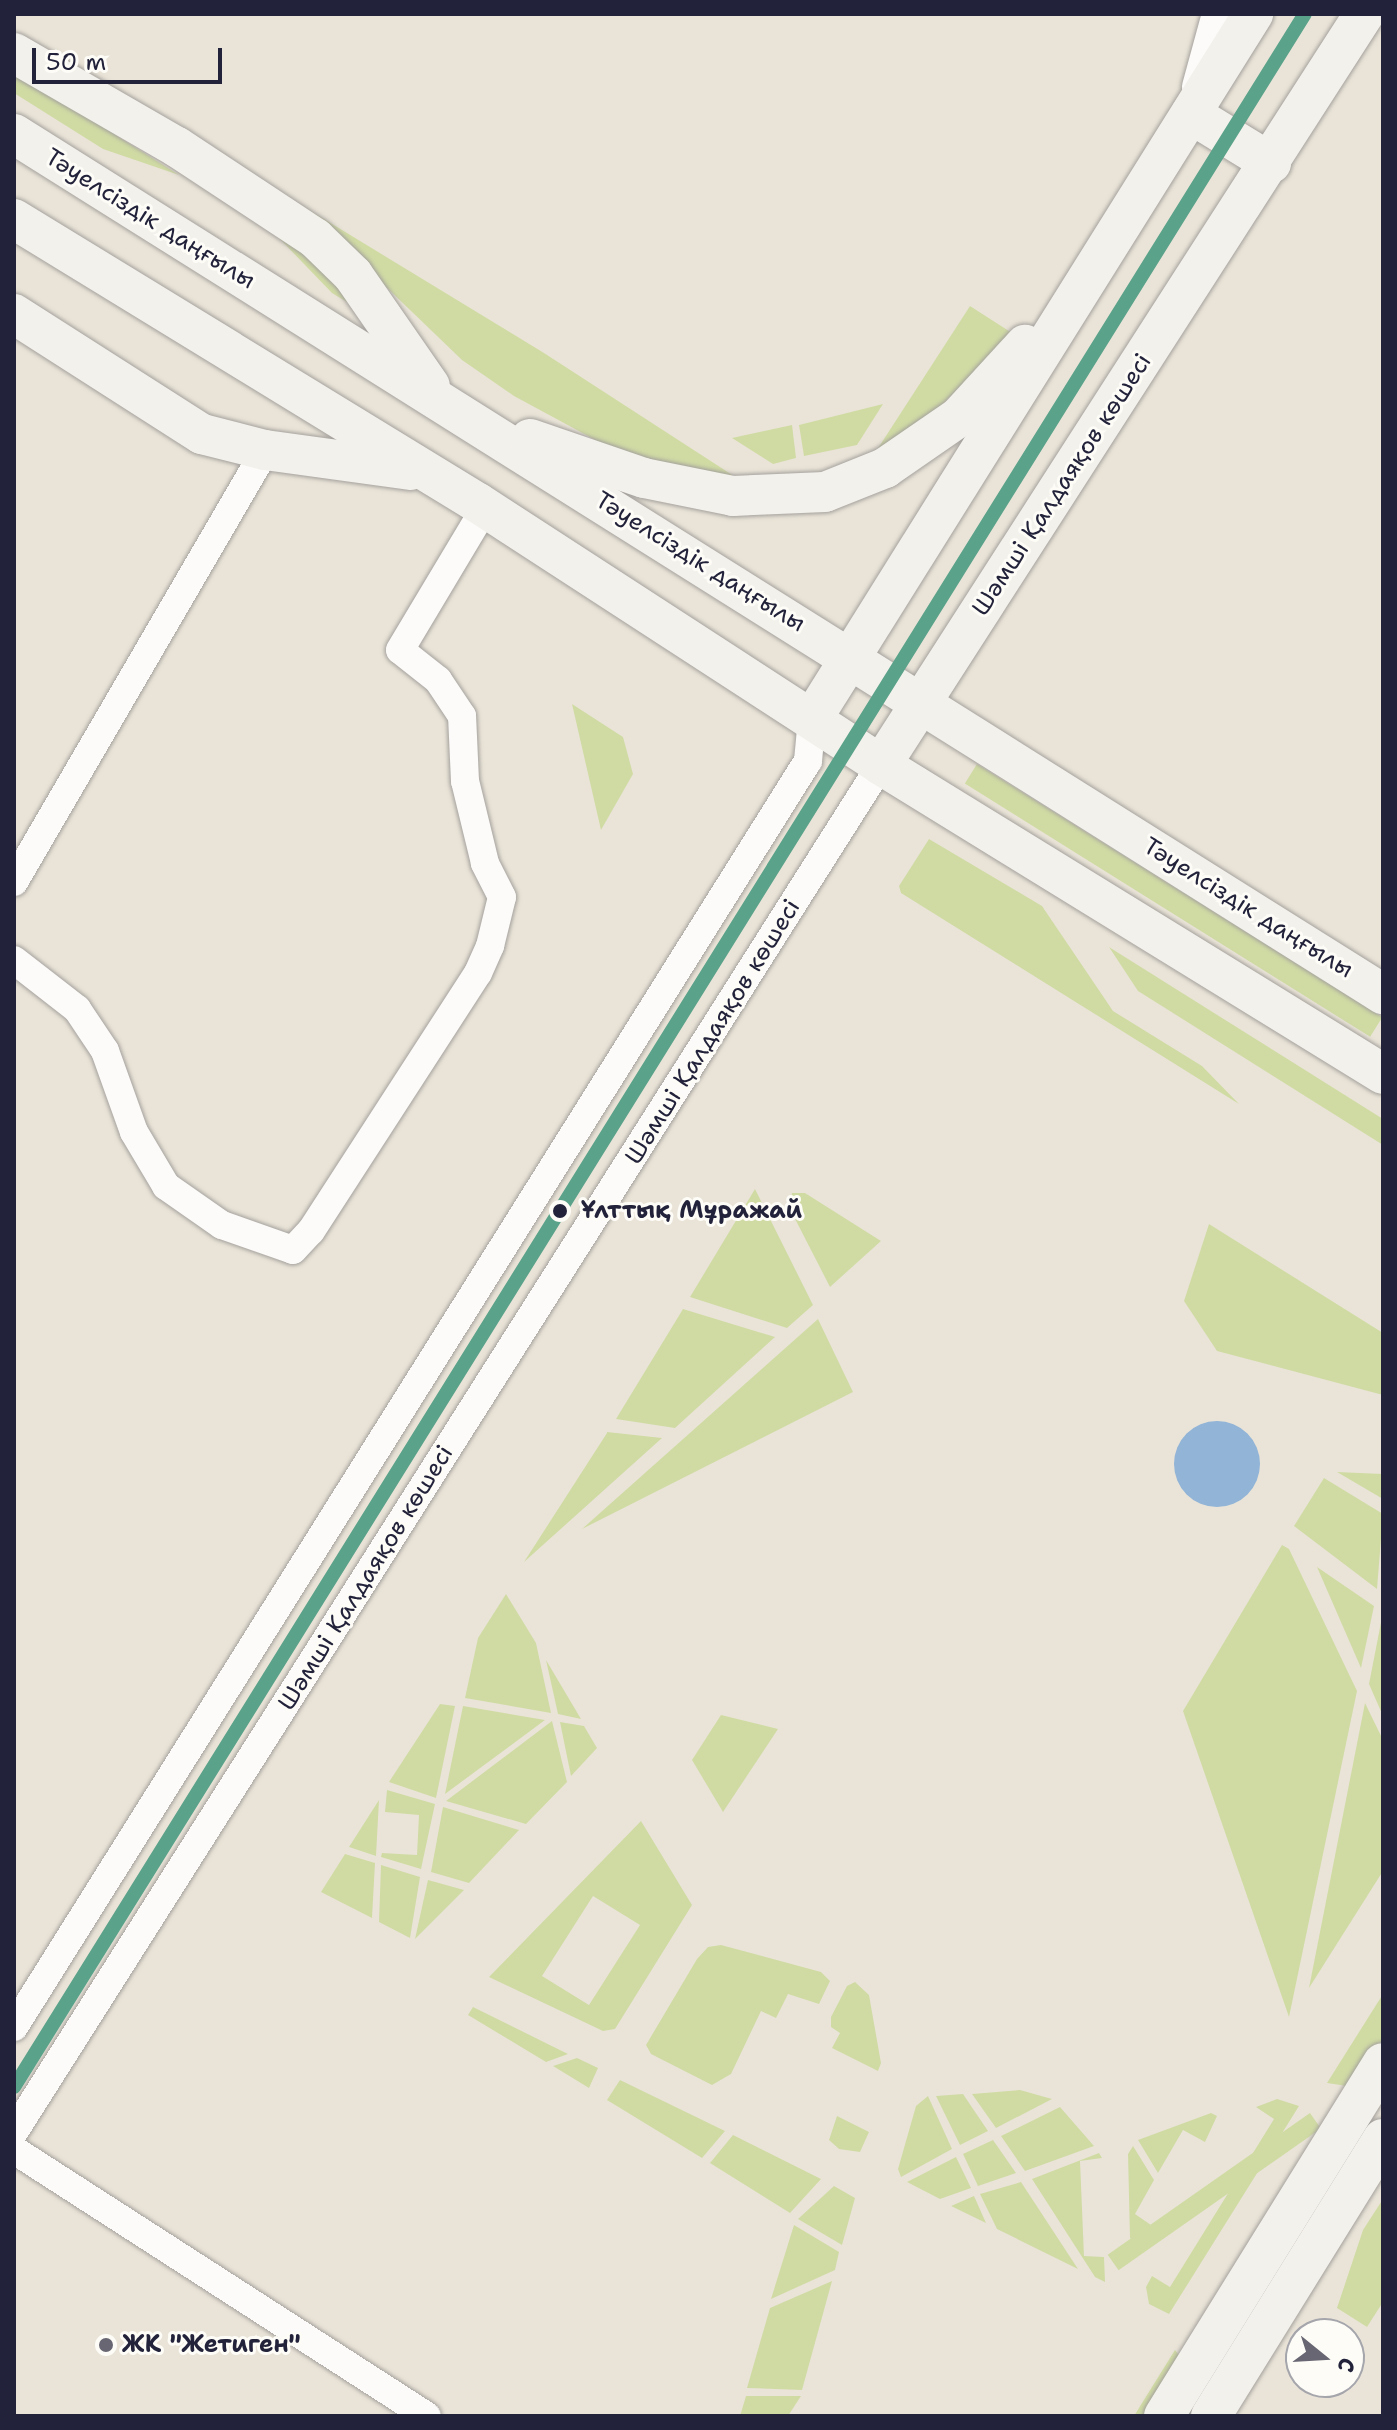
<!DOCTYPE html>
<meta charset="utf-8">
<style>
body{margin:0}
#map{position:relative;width:1397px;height:2430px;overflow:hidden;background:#eae4d8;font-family:"Shantell Sans",sans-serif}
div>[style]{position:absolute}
.green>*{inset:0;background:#d0dba4;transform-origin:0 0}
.water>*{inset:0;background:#91b4d7}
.round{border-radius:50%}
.roads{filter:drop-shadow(0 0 2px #a4a19d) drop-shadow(0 0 2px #a4a19d)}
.minor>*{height:28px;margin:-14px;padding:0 14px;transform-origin:14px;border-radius:14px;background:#fcfbf9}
.tertiary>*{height:34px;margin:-17px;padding:0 17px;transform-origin:17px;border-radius:17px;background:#fcfbf9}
.secondary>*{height:40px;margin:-20px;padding:0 20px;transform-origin:20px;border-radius:20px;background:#f3f1eb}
.rail-1>*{height:14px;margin:-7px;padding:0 7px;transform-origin:7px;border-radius:7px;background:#5ba28a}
.dots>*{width:22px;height:22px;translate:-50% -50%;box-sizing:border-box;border:4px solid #fdfcf7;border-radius:50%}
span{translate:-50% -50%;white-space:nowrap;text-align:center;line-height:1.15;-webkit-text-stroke:6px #fdfcf7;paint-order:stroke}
.street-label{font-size:24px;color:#22223b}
.stop-label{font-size:24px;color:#22223b;font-weight:700}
.left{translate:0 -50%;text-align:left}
.poi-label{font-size:24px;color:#22223b;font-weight:700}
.frame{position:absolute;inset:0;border:16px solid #22223b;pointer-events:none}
.north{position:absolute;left:1285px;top:2318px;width:80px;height:80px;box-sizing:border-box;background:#fdfcf7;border:2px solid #a5a5ac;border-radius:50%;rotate:108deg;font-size:22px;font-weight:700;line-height:32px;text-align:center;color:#22223b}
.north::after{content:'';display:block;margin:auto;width:28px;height:36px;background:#686672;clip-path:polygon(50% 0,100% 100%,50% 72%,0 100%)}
.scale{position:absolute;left:32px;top:48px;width:190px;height:36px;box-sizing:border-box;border:4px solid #22223b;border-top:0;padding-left:10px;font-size:24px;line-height:28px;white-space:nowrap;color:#22223b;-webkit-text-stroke:6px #fdfcf7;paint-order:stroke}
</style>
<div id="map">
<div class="green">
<i style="clip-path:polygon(14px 71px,179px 175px,103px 149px,14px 93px)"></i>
<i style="clip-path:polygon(301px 205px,544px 353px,757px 491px,716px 485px,601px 443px,514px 396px,462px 360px)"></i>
<i style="clip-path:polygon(278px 237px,317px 263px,365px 313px,332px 293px)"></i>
<i style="clip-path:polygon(970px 306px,1012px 333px,934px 413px,873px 456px)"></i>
<i style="clip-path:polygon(883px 404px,857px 445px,804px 456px,799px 425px)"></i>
<i style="clip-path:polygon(792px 425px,796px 458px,773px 464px,732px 438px)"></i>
<i style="clip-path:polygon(572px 704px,623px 737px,633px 774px,601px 830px)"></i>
<i style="left:977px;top:764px;width:478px;height:23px;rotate:32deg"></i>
<i style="clip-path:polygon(929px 839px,1042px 906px,1113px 1011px,1202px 1066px,1239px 1104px,901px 893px,899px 886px)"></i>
<i style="clip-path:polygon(1109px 947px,1383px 1119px,1383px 1145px,1138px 991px)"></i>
<i style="clip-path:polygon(755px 1189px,813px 1305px,787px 1328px,690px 1297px)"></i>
<i style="clip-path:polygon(792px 1193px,805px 1193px,881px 1241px,830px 1287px,790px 1209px)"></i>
<i style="clip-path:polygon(1209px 1224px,1383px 1333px,1383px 1395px,1217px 1351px,1184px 1301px)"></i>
<i style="clip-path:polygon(683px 1309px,775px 1337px,675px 1428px,616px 1419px)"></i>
<i style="clip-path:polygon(818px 1319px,853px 1392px,582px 1529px)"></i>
<i style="clip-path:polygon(607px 1432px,662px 1438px,524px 1562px,607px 1433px)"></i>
<i style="clip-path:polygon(1337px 1472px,1383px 1474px,1383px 1499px)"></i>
<i style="clip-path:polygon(1324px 1478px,1383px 1514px,1377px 1589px,1294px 1526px)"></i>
<i style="clip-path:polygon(1282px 1545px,1289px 1549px,1357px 1691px,1289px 2017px,1183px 1711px)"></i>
<i style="clip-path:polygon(1317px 1567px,1374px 1606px,1361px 1668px)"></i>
<i style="clip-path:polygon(506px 1594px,536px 1643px,551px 1713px,465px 1698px,478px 1638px)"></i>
<i style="clip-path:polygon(1383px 1612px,1383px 1716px,1369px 1684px)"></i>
<i style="clip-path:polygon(546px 1660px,581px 1719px,558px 1714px)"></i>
<i style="clip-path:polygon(1365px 1703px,1383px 1740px,1383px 1871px,1309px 1988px)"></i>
<i style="clip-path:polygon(440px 1704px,455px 1706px,436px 1798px,389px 1782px)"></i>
<i style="clip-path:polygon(463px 1706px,545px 1720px,445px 1794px)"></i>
<i style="clip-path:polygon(721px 1715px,778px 1729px,723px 1812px,692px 1760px)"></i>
<i style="clip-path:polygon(552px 1721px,567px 1782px,526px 1824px,446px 1801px)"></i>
<i style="clip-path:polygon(560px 1722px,584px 1726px,597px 1748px,571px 1776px)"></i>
<i style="clip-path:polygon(387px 1790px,435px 1804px,421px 1869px,381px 1857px,382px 1853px,417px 1855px,419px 1815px,385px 1812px)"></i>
<i style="clip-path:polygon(379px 1800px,376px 1856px,349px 1847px)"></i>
<i style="clip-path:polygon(443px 1807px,519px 1830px,469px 1883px,431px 1872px)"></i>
<i style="clip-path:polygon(evenodd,641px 1821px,692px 1905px,615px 2029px,603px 2031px,489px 1977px,641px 1821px,593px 1896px,640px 1925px,589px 2005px,542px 1976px,593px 1896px)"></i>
<i style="clip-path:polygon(345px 1854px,375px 1863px,372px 1918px,321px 1892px)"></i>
<i style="clip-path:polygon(381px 1865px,420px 1877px,410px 1938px,379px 1922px)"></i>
<i style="clip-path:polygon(428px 1880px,464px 1890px,415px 1939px)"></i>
<i style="clip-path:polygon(721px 1945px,821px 1972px,830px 1981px,819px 2004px,788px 1994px,776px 2018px,761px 2011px,731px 2074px,712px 2085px,651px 2054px,646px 2045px,697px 1959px,708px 1947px)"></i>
<i style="clip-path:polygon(855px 1982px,869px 1995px,881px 2063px,878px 2071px,832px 2048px,840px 2033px,831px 2027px,831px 2017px,847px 1986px)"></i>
<i style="clip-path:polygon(1383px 1994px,1383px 2039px,1347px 2086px,1327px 2083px)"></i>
<i style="clip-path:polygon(473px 2007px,568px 2054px,546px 2062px,468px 2015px)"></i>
<i style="clip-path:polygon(577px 2058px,598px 2068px,589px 2088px,553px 2066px)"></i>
<i style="clip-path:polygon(620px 2080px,725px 2131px,702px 2158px,607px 2100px)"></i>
<i style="clip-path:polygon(1020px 2090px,1052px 2099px,996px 2128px,972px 2094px)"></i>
<i style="clip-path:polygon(963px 2094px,988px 2131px,960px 2145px,936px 2096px)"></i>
<i style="clip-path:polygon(928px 2096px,952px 2149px,901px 2177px,898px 2169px,916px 2106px)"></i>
<i style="clip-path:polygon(1277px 2099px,1299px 2106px,1169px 2314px,1149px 2304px,1146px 2287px,1152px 2276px,1170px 2287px,1274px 2119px,1256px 2107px)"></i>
<i style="clip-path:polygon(1060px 2107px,1094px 2146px,1025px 2171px,1001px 2136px)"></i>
<i style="clip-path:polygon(1211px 2113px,1217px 2116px,1205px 2142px,1183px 2130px,1158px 2173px,1138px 2140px)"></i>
<i style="left:1310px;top:2113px;width:19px;height:247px;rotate:55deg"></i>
<i style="clip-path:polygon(837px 2116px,869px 2132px,860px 2152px,839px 2149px,829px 2140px)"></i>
<i style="clip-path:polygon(733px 2135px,821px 2179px,790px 2213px,710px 2163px)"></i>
<i style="clip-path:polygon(993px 2140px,1016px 2173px,978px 2186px,963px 2154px)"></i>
<i style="clip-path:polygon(1133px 2146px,1154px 2180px,1135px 2214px,1151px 2225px,1137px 2245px,1130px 2238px,1128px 2154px)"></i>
<i style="clip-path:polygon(1099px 2153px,1102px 2158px,1080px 2161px,1084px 2256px,1104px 2257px,1105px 2282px,1095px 2277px,1032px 2179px)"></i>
<i style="clip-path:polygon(956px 2157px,971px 2188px,940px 2199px,907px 2182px)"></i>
<i style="clip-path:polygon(1021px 2182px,1078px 2269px,997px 2229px,980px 2194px)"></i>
<i style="clip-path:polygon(834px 2186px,855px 2198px,842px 2245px,798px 2219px)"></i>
<i style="clip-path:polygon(974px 2196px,986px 2223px,951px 2206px)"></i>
<i style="clip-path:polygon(1383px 2199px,1383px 2302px,1367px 2327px,1337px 2308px,1363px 2230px)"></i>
<i style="clip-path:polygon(794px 2225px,839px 2252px,835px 2270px,771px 2299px)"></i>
<i style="clip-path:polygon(832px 2281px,802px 2390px,747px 2388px,770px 2308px)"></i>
<i style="clip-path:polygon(1175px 2350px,1179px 2355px,1153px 2416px,1134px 2416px)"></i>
<i style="clip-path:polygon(746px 2396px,801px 2396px,788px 2416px,740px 2416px)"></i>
</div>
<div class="water">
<i class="round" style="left:1174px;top:1421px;width:86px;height:86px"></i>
</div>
<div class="roads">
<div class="minor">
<i style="left:14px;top:882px;width:500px;rotate:-59.8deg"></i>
<i style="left:14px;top:960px;width:80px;rotate:37.9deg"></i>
<i style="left:77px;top:1009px;width:50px;rotate:56.3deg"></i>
<i style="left:105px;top:1051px;width:86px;rotate:70.3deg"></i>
<i style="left:134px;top:1132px;width:63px;rotate:59.3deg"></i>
<i style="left:166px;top:1186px;width:68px;rotate:34.9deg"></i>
<i style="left:222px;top:1225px;width:75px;rotate:19.4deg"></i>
<i style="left:293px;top:1250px;width:26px;rotate:-47deg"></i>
<i style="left:311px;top:1231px;width:307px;rotate:-57.1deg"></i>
<i style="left:478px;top:973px;width:30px;rotate:-66deg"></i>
<i style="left:490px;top:946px;width:50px;rotate:-76.2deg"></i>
<i style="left:502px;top:897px;width:38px;rotate:-117deg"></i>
<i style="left:485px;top:863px;width:84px;rotate:-103.7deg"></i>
<i style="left:465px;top:781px;width:65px;rotate:-92.6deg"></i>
<i style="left:462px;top:716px;width:43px;rotate:-123.7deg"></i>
<i style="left:438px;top:680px;width:48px;rotate:-141.7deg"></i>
<i style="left:400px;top:650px;width:165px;rotate:-59.1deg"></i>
<i style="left:14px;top:2027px;width:1494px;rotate:-57.91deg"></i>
<i style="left:808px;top:761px;width:42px;rotate:-84.6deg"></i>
<i style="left:14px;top:2132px;width:1619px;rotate:-57.62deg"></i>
<i style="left:14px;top:2150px;width:491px;rotate:32.8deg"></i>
</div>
<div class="tertiary">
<i style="left:1199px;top:87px;width:76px;rotate:-74.7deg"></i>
</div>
<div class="secondary">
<i style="left:14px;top:53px;width:188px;rotate:30deg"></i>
<i style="left:177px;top:147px;width:165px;rotate:33.4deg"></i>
<i style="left:315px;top:238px;width:53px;rotate:44.2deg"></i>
<i style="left:353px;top:275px;width:135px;rotate:55.3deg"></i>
<i style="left:1191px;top:114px;width:94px;rotate:31.5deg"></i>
<i style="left:14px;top:134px;width:1617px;rotate:32.14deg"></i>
<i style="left:14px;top:219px;width:544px;rotate:31.47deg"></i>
<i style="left:478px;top:503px;width:481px;rotate:33deg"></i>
<i style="left:881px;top:765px;width:589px;rotate:31.61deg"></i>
<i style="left:14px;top:314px;width:223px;rotate:32.6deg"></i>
<i style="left:202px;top:434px;width:65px;rotate:14.3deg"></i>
<i style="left:265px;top:450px;width:147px;rotate:7.8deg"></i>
<i style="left:530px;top:439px;width:120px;rotate:18.9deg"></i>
<i style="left:644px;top:478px;width:91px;rotate:11.4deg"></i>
<i style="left:733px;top:496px;width:92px;rotate:-2.5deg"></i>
<i style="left:825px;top:492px;width:65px;rotate:-21.8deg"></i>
<i style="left:885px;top:468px;width:90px;rotate:-34.6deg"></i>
<i style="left:959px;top:417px;width:98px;rotate:-47.5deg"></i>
<i style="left:812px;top:719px;width:832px;rotate:-57.97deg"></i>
<i style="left:881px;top:765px;width:893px;rotate:-57.25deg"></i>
<i style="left:1164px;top:2416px;width:415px;rotate:-58.2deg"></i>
<i style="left:1211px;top:2416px;width:326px;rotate:-58.2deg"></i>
</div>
</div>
<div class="rail-1">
<i style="left:14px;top:2087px;width:2442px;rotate:-58.09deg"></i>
</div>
<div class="dots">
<i style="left:560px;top:1211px;background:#22223b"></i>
<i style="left:106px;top:2345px;background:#686672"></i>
</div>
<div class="street-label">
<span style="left:150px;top:219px;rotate:32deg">Тәуелсіздік даңғылы</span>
<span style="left:1062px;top:485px;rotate:-57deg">Шәмші Қалдаяқов көшесі</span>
<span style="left:700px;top:562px;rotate:32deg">Тәуелсіздік даңғылы</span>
<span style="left:1248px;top:908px;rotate:32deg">Тәуелсіздік даңғылы</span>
<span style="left:713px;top:1032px;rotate:-58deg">Шәмші Қалдаяқов көшесі</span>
<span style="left:366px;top:1578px;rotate:-58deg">Шәмші Қалдаяқов көшесі</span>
</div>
<div class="stop-label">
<span class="left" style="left:581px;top:1211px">Ұлттық Мұражай</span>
</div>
<div class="poi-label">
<span class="left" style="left:122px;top:2345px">ЖК "Жетиген"</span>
</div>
<div class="frame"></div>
<div class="north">С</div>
<div class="scale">50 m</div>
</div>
